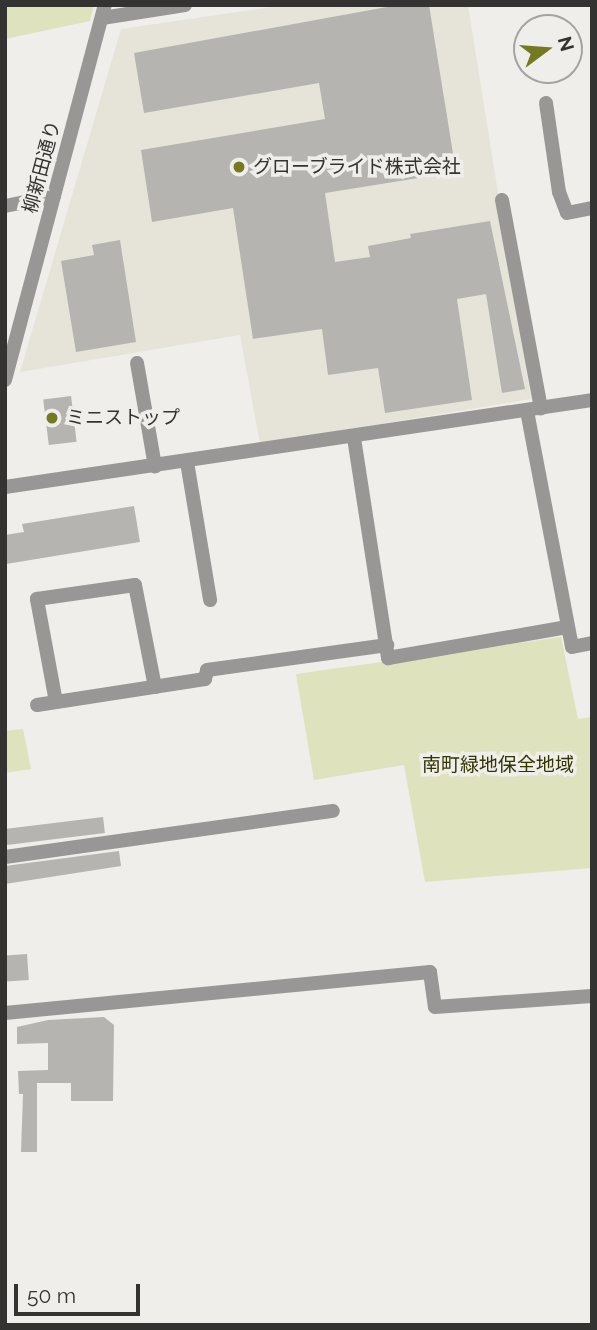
<!DOCTYPE html>
<meta charset="utf-8">
<style>
body{margin:0}
#map{position:relative;width:597px;height:1330px;overflow:hidden;background:#efeeea;font-family:Raleway,"Noto Sans JP",sans-serif}
div>[style]{position:absolute}
.built>*{inset:0;background:#e6e3d9}
.green>*{inset:0;background:#dee2bd}
.building>*{inset:0;background:#b5b4b1;transform-origin:0 0}
.minor>*{height:14px;margin:-7px;padding:0 7px;transform-origin:7px;border-radius:7px;background:#989796}
.dots>*{width:19px;height:19px;translate:-50% -50%;box-sizing:border-box;border:4px solid #efeeea;border-radius:50%}
span{translate:-50% -50%;white-space:nowrap;text-align:center;line-height:1.15;-webkit-text-stroke:7px #efeeea;paint-order:stroke}
.street-label{font-size:19px;color:#333332}
.poi-label{font-size:19px;color:#333332}
.left{translate:0 -50%;text-align:left}
.park-label{font-size:19px;color:#333500}
.frame{position:absolute;inset:0;border:7px solid #333332;pointer-events:none}
.north{position:absolute;left:513px;top:14px;width:70px;height:70px;box-sizing:border-box;background:#efeeea;border:2px solid #a4a3a0;border-radius:50%;rotate:74deg;font-size:19px;font-weight:700;line-height:28px;text-align:center;color:#333332}
.north::after{content:'';display:block;margin:auto;width:24px;height:32px;background:#757922;clip-path:polygon(50% 0,100% 100%,50% 72%,0 100%)}
.scale{position:absolute;left:14px;top:1284px;width:126px;height:32px;box-sizing:border-box;border:4px solid #333332;border-top:0;padding-left:9px;font-size:21px;line-height:24px;white-space:nowrap;color:#333332;-webkit-text-stroke:5px #efeeea;paint-order:stroke}
</style>
<div id="map">
<div class="built">
<i style="clip-path:polygon(286px 5px,468px 5px,531px 399px,260px 444px,240px 335px,20px 372px,121px 29px)"></i>
</div>
<div class="green">
<i style="clip-path:polygon(5px 5px,94px 5px,90px 21px,5px 39px)"></i>
<i style="clip-path:polygon(561px 637px,578px 719px,592px 717px,592px 868px,425px 882px,404px 765px,314px 780px,296px 674px)"></i>
<i style="clip-path:polygon(23px 729px,31px 769px,5px 773px,5px 731px)"></i>
</div>
<div class="building">
<i style="clip-path:polygon(398px 5px,429px 5px,456px 172px,325px 193px,335px 262px,370px 257px,368px 246px,411px 238px,410px 234px,490px 221px,525px 389px,502px 393px,486px 294px,457px 299px,472px 400px,385px 413px,378px 368px,328px 375px,322px 329px,253px 339px,233px 208px,152px 222px,141px 150px,325px 119px,319px 83px,144px 113px,134px 53px)"></i>
<i style="clip-path:polygon(120px 240px,136px 342px,76px 352px,61px 261px,94px 255px,92px 245px)"></i>
<i style="left:71px;top:396px;width:46px;height:28px;rotate:83deg"></i>
<i style="clip-path:polygon(134px 506px,140px 542px,6px 564px,5px 535px,24px 532px,22px 524px)"></i>
<i style="left:103px;top:817px;width:16px;height:99px;rotate:83deg"></i>
<i style="clip-path:polygon(119px 851px,121px 866px,5px 884px,5px 866px)"></i>
<i style="left:27px;top:954px;width:26px;height:22px;rotate:86deg"></i>
<i style="clip-path:polygon(104px 1017px,114px 1025px,113px 1101px,71px 1101px,71px 1083px,37px 1083px,37px 1152px,21px 1152px,23px 1094px,19px 1094px,18px 1071px,48px 1070px,48px 1043px,17px 1044px,17px 1027px,48px 1020px)"></i>
</div>
<div class="minor">
<i style="left:102px;top:18px;width:84px;rotate:-8.9deg"></i>
<i style="left:546px;top:103px;width:90px;rotate:81.7deg"></i>
<i style="left:559px;top:192px;width:22px;rotate:69deg"></i>
<i style="left:567px;top:213px;width:25px;rotate:-11deg"></i>
<i style="left:502px;top:200px;width:212px;rotate:79.4deg"></i>
<i style="left:5px;top:206px;width:50px;rotate:-11.5deg"></i>
<i style="left:137px;top:363px;width:105px;rotate:80.1deg"></i>
<i style="left:5px;top:380px;width:388px;rotate:-75.1deg"></i>
<i style="left:527px;top:411px;width:240px;rotate:79.2deg"></i>
<i style="left:572px;top:647px;width:20px;rotate:-11deg"></i>
<i style="left:354px;top:438px;width:223px;rotate:81.2deg"></i>
<i style="left:388px;top:658px;width:182px;rotate:-9.8deg"></i>
<i style="left:187px;top:462px;width:140px;rotate:80.5deg"></i>
<i style="left:5px;top:487px;width:593px;rotate:-8.43deg"></i>
<i style="left:56px;top:702px;width:105px;rotate:-100.5deg"></i>
<i style="left:37px;top:599px;width:99px;rotate:-8.1deg"></i>
<i style="left:135px;top:585px;width:104px;rotate:78.9deg"></i>
<i style="left:37px;top:705px;width:170px;rotate:-8.8deg"></i>
<i style="left:205px;top:679px;width:9px;rotate:-77deg"></i>
<i style="left:207px;top:670px;width:182px;rotate:-7.9deg"></i>
<i style="left:5px;top:857px;width:331px;rotate:-8deg"></i>
<i style="left:5px;top:1013px;width:427px;rotate:-5.5deg"></i>
<i style="left:430px;top:972px;width:35px;rotate:82deg"></i>
<i style="left:435px;top:1007px;width:157px;rotate:-4deg"></i>
</div>
<div class="dots">
<i style="left:239px;top:167px;background:#757922"></i>
<i style="left:52px;top:418px;background:#757922"></i>
</div>
<div class="street-label">
<span style="left:42px;top:167px;rotate:-75deg">柳新田通り</span>
</div>
<div class="poi-label">
<span class="left" style="left:253px;top:167px">グローブライド株式会社</span>
<span class="left" style="left:66px;top:418px">ミニストップ</span>
</div>
<div class="park-label">
<span style="left:498px;top:765px">南町緑地保全地域</span>
</div>
<div class="frame"></div>
<div class="north">N</div>
<div class="scale">50 m</div>
</div>
